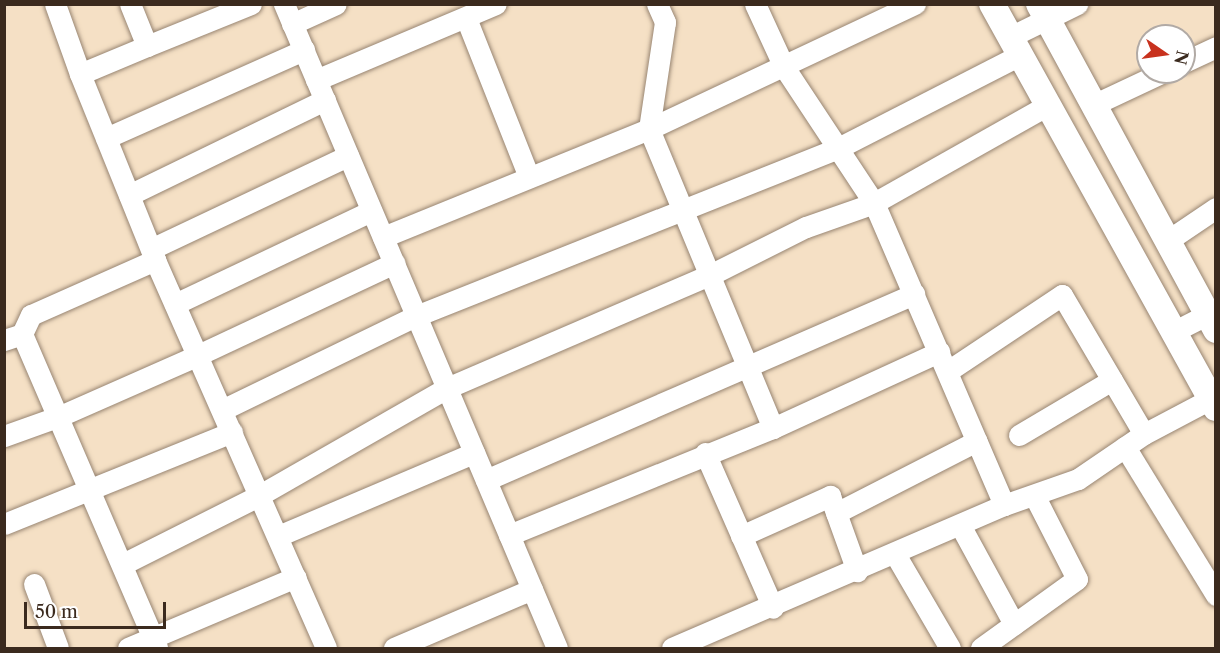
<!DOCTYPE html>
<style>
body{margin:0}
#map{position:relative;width:1220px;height:653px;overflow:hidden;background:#f5e0c5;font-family:"Libre Caslon Text",serif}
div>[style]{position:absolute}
.roads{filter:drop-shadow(0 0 2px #988572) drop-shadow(0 0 2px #988572)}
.minor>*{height:21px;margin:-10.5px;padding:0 10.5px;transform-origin:10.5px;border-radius:10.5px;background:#fff}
.tertiary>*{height:26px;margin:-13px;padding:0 13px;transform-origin:13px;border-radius:13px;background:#fff}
span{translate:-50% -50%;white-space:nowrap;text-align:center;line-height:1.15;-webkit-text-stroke:4.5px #fff;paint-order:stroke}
.frame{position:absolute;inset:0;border:6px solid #3b2a1e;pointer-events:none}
.north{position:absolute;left:1136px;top:24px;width:60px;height:60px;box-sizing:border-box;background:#fff;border:2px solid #b1aaa5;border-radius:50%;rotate:103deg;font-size:16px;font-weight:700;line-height:24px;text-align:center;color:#3b2a1e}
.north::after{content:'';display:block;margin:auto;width:21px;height:27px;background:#c8321e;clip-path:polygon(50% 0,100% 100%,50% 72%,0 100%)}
.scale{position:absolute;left:24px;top:602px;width:142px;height:27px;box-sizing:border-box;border:3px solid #3b2a1e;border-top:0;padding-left:8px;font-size:18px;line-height:21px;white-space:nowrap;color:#3b2a1e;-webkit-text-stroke:4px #fff;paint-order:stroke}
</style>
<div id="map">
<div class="roads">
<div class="minor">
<i style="left:55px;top:4px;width:74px;rotate:70.3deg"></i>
<i style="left:80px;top:74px;width:73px;rotate:-22.7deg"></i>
<i style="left:147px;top:46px;width:45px;rotate:-112deg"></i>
<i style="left:284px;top:4px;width:699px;rotate:67.03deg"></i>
<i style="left:657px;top:4px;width:20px;rotate:66deg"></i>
<i style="left:665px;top:22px;width:108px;rotate:98.5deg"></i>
<i style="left:649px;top:129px;width:324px;rotate:67.5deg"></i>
<i style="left:755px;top:4px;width:69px;rotate:65.3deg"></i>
<i style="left:784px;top:67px;width:163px;rotate:56.5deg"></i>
<i style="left:874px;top:203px;width:329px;rotate:66.7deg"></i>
<i style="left:466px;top:18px;width:171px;rotate:68.4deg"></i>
<i style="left:292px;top:24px;width:48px;rotate:-24.4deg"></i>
<i style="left:1010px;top:37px;width:75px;rotate:-26.2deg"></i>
<i style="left:147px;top:46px;width:112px;rotate:-22deg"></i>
<i style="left:1184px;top:62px;width:35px;rotate:-25deg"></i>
<i style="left:80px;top:74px;width:201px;rotate:68deg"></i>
<i style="left:316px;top:80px;width:195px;rotate:-22.9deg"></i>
<i style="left:1093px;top:105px;width:77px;rotate:-25.2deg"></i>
<i style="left:106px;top:138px;width:217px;rotate:-24deg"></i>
<i style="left:129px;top:195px;width:218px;rotate:-25.9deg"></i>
<i style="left:383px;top:237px;width:287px;rotate:-22.1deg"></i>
<i style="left:649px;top:129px;width:294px;rotate:-25.2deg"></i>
<i style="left:1167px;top:241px;width:59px;rotate:-34deg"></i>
<i style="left:151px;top:249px;width:218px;rotate:-25.3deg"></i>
<i style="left:175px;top:304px;width:217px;rotate:-25.4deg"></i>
<i style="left:1173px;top:332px;width:48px;rotate:-27.1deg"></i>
<i style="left:22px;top:334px;width:21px;rotate:-65deg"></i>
<i style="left:31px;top:315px;width:136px;rotate:-23.9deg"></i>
<i style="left:155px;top:260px;width:424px;rotate:66.2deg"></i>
<i style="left:4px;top:340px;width:19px;rotate:-18deg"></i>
<i style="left:22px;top:334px;width:342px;rotate:66.7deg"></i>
<i style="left:948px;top:371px;width:137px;rotate:-33.7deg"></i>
<i style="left:1062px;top:295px;width:161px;rotate:59.5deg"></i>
<i style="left:222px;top:410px;width:216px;rotate:-25.9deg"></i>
<i style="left:416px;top:316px;width:454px;rotate:-21.7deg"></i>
<i style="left:838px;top:148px;width:204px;rotate:-27.1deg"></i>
<i style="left:1019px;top:435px;width:108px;rotate:-30.6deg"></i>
<i style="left:4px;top:436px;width:59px;rotate:-19.7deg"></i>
<i style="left:60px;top:416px;width:151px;rotate:-23.8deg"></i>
<i style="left:198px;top:355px;width:217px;rotate:-25.1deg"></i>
<i style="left:1125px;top:447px;width:174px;rotate:58.4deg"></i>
<i style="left:705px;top:453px;width:169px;rotate:66.3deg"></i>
<i style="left:486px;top:480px;width:467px;rotate:-23.5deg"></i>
<i style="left:836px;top:513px;width:158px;rotate:-27.1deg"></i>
<i style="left:4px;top:524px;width:246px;rotate:-22deg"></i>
<i style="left:960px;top:525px;width:113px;rotate:61.4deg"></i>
<i style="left:509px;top:535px;width:285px;rotate:-22.1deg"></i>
<i style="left:773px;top:428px;width:183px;rotate:-24.6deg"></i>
<i style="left:278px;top:536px;width:213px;rotate:-23deg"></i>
<i style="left:741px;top:536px;width:98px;rotate:-24.2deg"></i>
<i style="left:830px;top:496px;width:80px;rotate:70.2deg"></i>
<i style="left:895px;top:554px;width:109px;rotate:59.7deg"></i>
<i style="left:123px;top:564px;width:153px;rotate:-26.7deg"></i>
<i style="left:260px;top:495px;width:215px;rotate:-29.8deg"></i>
<i style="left:447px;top:388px;width:288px;rotate:-23.3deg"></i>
<i style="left:712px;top:274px;width:105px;rotate:-26.6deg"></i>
<i style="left:806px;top:227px;width:72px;rotate:-19.4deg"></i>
<i style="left:874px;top:203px;width:200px;rotate:-29.4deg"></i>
<i style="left:34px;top:584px;width:68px;rotate:69.4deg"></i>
<i style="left:128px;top:648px;width:182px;rotate:-22.9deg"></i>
<i style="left:394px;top:648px;width:150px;rotate:-23.1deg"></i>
<i style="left:672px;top:648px;width:361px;rotate:-23.3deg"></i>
<i style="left:1004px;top:505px;width:78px;rotate:-19.4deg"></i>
<i style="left:1078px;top:479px;width:80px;rotate:-34.3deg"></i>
<i style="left:1144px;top:434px;width:75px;rotate:-27.9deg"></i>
<i style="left:981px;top:648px;width:118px;rotate:-35.7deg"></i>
<i style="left:1077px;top:579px;width:92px;rotate:-117.1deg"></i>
</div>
<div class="tertiary">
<i style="left:992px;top:4px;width:462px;rotate:61deg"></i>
<i style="left:1039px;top:4px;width:371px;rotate:61.5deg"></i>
</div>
</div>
<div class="frame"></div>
<div class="north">N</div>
<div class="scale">50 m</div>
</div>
